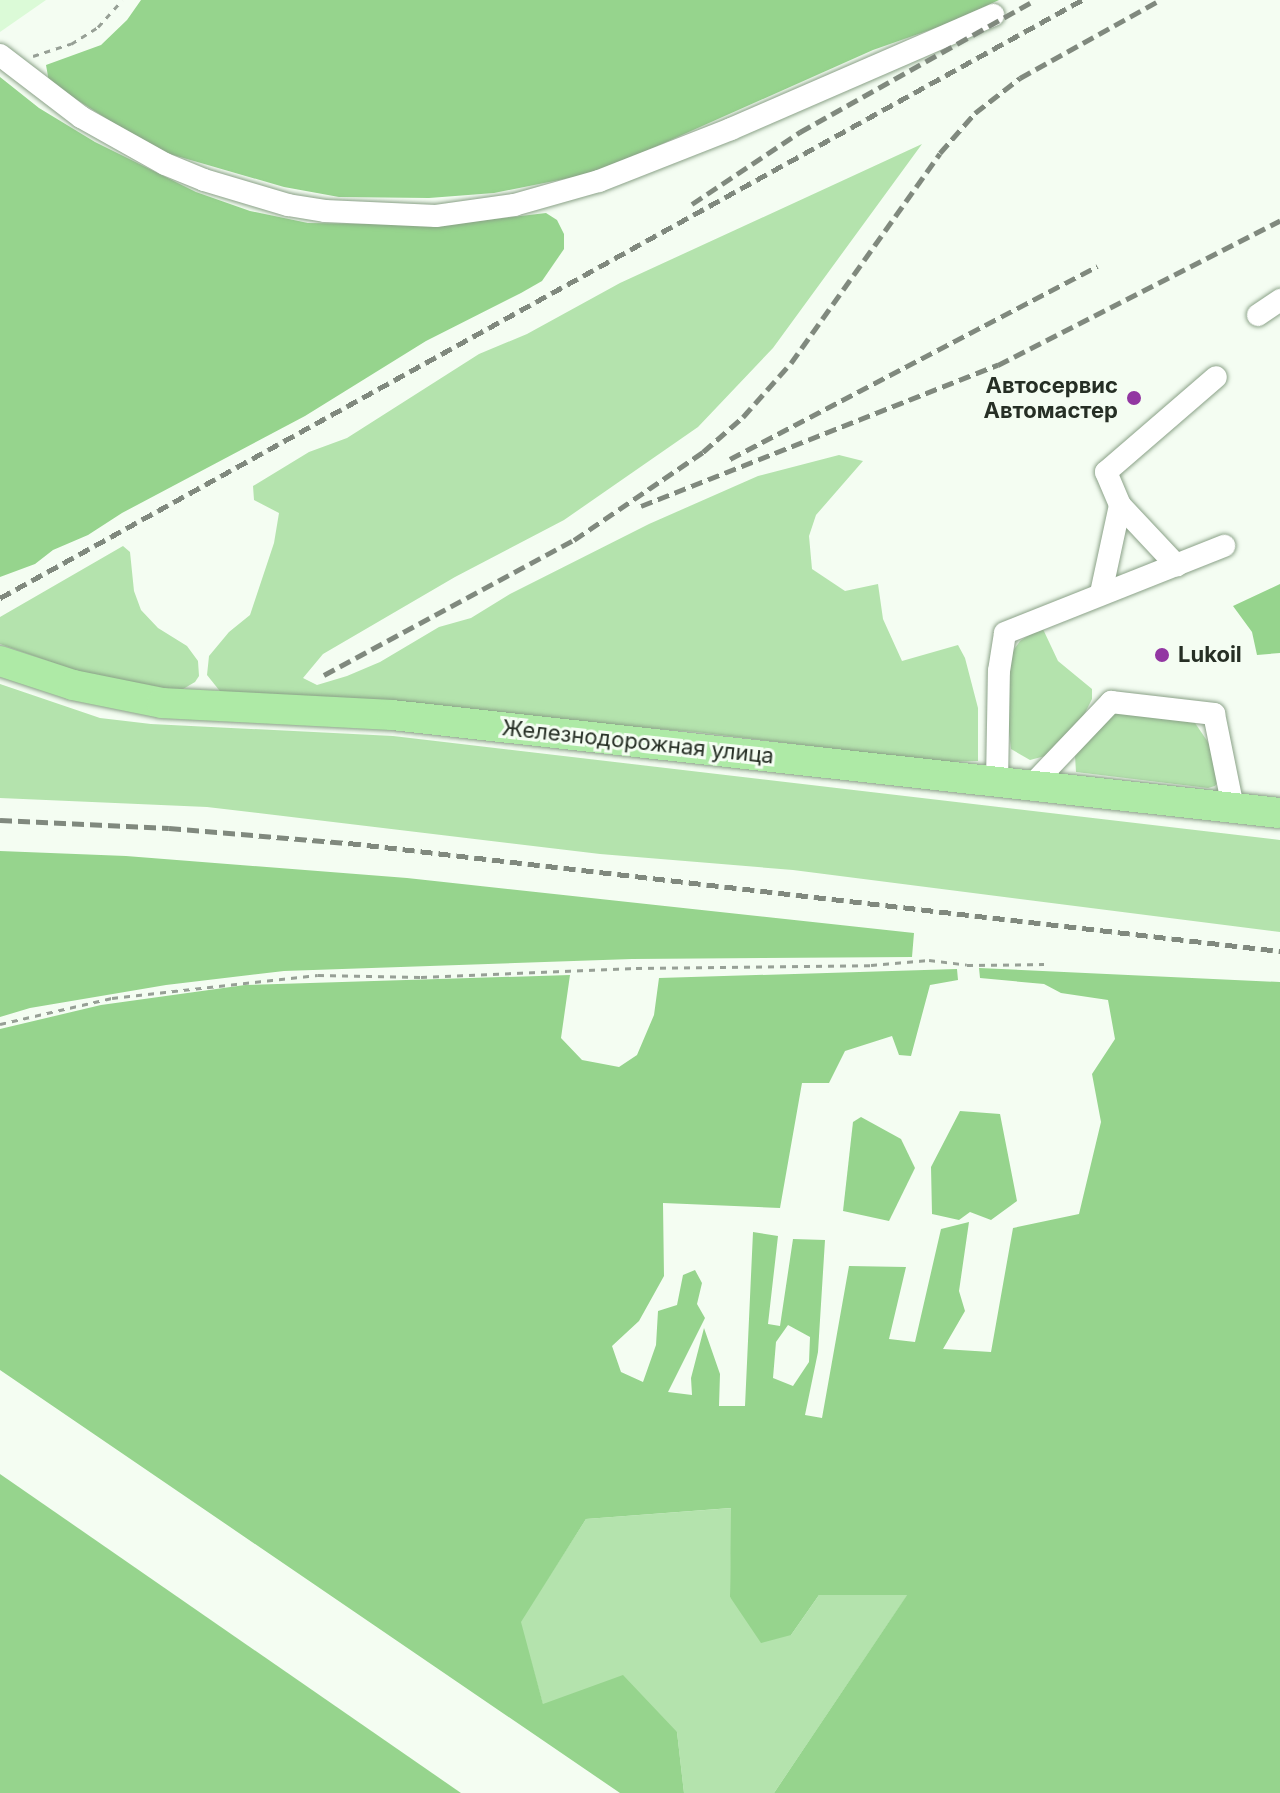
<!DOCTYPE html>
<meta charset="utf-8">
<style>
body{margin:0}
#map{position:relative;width:1280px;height:1793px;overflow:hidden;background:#f4fdf2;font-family:Inter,sans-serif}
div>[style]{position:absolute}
.built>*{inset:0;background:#dbfad7}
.green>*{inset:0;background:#b4e3ad}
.forest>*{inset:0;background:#96d48d}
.path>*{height:3px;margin-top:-1.5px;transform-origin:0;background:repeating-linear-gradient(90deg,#97a096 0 6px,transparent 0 12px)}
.roads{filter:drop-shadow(0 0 2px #8aa187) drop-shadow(0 0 2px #8aa187)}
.minor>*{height:22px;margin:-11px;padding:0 11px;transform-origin:11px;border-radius:11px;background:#fff}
.major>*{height:30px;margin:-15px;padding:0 15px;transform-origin:15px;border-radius:15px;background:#aeeaa6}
.rail>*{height:5px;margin-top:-2.5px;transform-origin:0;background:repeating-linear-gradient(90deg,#80897e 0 12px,transparent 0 18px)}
.dots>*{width:22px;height:22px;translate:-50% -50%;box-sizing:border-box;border:4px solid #f4fdf2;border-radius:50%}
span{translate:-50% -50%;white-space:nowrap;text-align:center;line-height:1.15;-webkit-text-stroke:6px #f4fdf2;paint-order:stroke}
.poi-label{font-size:22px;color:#262f25;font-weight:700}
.right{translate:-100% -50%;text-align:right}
.left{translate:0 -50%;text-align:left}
.street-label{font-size:22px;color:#262f25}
</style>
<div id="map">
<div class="built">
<i style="clip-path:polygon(0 0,46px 0,0 32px)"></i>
</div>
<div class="green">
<i style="clip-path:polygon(922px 144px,773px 348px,698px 427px,564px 520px,455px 577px,323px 654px,303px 678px,317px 685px,347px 676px,380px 662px,439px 627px,471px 618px,510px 594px,649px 524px,758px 476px,839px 455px,863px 461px,816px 515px,809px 536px,812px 569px,845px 591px,878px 584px,883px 619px,902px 661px,958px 645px,965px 658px,978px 708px,978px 761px,941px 762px,696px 732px,223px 695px,207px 675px,209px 656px,229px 632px,250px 615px,274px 543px,279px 513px,254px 500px,253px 486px,309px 452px,347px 438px,479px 354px,527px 334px,620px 283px)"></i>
<i style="clip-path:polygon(123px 546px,130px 552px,134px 591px,141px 610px,158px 628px,187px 646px,198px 661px,199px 676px,195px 682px,178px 692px,117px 685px,0 644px,0 617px)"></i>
<i style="clip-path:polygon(1042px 627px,1058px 661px,1092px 689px,1092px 699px,1080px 723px,1049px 755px,1030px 760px,1011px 749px,1005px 697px,1013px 651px,1020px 641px)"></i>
<i style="clip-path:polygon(0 684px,100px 718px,151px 724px,393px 736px,1280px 840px,1280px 932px,793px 870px,600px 854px,207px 807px,0 798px)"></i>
<i style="clip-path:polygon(1125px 707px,1193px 720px,1214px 751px,1220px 779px,1215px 786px,1208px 788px,1076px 772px,1075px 756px,1113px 714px)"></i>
<i style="clip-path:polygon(732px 1508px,730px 1597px,791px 1635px,819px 1595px,908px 1594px,774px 1793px,684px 1793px,677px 1732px,543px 1705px,520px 1622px,586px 1519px)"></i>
</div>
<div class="forest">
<i style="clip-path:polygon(141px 0,999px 0,944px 25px,873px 50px,599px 172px,494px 193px,429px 198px,339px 197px,284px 187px,156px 150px,49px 82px,46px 65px,101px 45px,127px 20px)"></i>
<i style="clip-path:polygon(0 77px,39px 108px,95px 142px,196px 192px,250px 211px,308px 223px,442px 225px,546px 213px,557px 220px,564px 234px,564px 249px,542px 281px,521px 293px,426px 341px,305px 416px,122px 513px,88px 535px,53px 550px,35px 564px,0 577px)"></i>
<i style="clip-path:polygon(1280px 584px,1280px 653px,1257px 655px,1252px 632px,1233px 606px)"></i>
<i style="clip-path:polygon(0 851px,126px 856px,407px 878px,914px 933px,912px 957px,632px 959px,284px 971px,166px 985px,30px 1008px,0 1017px)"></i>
<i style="clip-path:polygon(evenodd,979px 968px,1280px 982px,1280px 1793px,774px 1793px,907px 1595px,819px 1595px,791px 1635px,761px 1643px,730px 1597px,731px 1508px,586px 1519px,521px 1622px,543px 1704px,623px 1675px,677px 1732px,684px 1793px,620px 1793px,0 1370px,0 1029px,101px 1005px,245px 985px,570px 975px,561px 1038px,582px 1060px,619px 1067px,637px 1055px,654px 1015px,659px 978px,957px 969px,958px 980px,930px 985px,911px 1056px,899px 1055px,892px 1036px,845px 1051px,829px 1083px,802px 1083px,780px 1208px,663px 1203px,664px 1276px,639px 1321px,612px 1346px,621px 1372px,643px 1382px,656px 1345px,658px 1311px,677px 1305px,683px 1275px,695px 1270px,702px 1283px,697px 1304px,705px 1318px,668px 1392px,692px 1395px,691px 1378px,704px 1328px,720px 1374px,719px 1406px,745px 1406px,753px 1232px,778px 1236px,768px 1324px,780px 1326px,793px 1239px,825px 1240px,818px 1352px,805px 1415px,822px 1418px,849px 1266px,906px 1267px,889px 1339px,915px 1342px,941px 1229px,969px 1222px,959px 1291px,965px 1311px,943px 1349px,991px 1352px,1013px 1228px,1079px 1214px,1101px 1122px,1092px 1074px,1115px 1039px,1108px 1000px,1061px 993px,1044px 984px,980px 978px,979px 968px,788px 1325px,810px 1337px,809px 1362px,793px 1386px,773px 1378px,776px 1342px,788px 1325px)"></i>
<i style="clip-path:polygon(960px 1111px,1000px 1114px,1017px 1201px,991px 1220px,970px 1212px,959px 1220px,932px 1214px,931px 1167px)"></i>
<i style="clip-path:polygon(861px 1117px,901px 1139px,915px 1168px,889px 1221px,843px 1211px,853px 1122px)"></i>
<i style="clip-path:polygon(0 1474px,461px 1793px,0 1793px)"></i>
</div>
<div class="path">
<i style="left:33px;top:56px;width:40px;rotate:-18deg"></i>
<i style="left:71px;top:44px;width:32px;rotate:-32deg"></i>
<i style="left:98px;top:27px;width:36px;rotate:-48deg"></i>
<i style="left:0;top:1024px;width:115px;rotate:-13.1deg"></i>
<i style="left:112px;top:998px;width:207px;rotate:-6.4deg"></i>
<i style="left:318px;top:975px;width:103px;rotate:1.1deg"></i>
<i style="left:421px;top:977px;width:215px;rotate:-2.4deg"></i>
<i style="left:636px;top:968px;width:235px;rotate:-0.7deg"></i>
<i style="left:871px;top:965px;width:58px;rotate:-4.9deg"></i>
<i style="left:929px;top:960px;width:38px;rotate:7deg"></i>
<i style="left:967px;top:965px;width:77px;rotate:-0.7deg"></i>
</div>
<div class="roads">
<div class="minor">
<i style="left:0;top:55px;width:102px;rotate:37.4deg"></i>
<i style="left:81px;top:117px;width:96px;rotate:29.2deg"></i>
<i style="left:165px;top:164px;width:42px;rotate:22.3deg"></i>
<i style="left:204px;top:180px;width:88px;rotate:16.6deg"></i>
<i style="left:288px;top:205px;width:37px;rotate:9deg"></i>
<i style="left:325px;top:211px;width:111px;rotate:2.6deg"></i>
<i style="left:436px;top:216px;width:79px;rotate:-8deg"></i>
<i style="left:514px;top:205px;width:88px;rotate:-15.8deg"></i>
<i style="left:599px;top:181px;width:142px;rotate:-21.5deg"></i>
<i style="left:731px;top:129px;width:286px;rotate:-23.5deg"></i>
<i style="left:1258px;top:315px;width:27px;rotate:-34deg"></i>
<i style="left:1120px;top:505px;width:83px;rotate:46.9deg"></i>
<i style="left:1101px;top:593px;width:90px;rotate:-77.8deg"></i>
<i style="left:1120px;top:505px;width:36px;rotate:-113deg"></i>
<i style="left:1106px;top:472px;width:145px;rotate:-40.8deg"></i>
<i style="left:997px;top:782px;width:111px;rotate:-89deg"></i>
<i style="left:999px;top:671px;width:38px;rotate:-81deg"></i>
<i style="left:1005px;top:633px;width:236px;rotate:-21.7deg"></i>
<i style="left:1032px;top:785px;width:115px;rotate:-46.4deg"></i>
<i style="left:1111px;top:702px;width:104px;rotate:6.6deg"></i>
<i style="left:1214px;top:714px;width:95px;rotate:78.5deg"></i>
</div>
<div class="major">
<i style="left:0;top:661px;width:77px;rotate:18.2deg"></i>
<i style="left:73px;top:685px;width:91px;rotate:11.4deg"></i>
<i style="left:162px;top:703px;width:230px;rotate:3deg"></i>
<i style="left:392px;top:715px;width:893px;rotate:6.3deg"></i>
</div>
</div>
<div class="rail">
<i style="left:692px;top:204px;width:130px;rotate:-33.7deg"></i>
<i style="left:800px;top:132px;width:270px;rotate:-29.3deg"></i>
<i style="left:730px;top:459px;width:415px;rotate:-27.7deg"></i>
<i style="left:641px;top:506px;width:384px;rotate:-21.6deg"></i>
<i style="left:998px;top:365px;width:317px;rotate:-27.1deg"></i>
<i style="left:0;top:598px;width:1236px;rotate:-28.93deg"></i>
<i style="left:324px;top:675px;width:284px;rotate:-28.4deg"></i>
<i style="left:574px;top:540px;width:156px;rotate:-34.3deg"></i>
<i style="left:703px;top:452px;width:53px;rotate:-41.2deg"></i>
<i style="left:743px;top:417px;width:72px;rotate:-48.4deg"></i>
<i style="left:791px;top:363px;width:257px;rotate:-54.6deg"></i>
<i style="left:940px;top:153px;width:53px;rotate:-48.8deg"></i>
<i style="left:975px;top:113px;width:57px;rotate:-37.9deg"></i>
<i style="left:1020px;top:78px;width:160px;rotate:-29.1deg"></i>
<i style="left:0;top:820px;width:169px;rotate:2.7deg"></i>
<i style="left:169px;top:828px;width:181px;rotate:4.8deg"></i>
<i style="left:349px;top:843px;width:937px;rotate:6.62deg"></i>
</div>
<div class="dots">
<i style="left:1134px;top:398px;background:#9237a2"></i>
<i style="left:1162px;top:655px;background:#9237a2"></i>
</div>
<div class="poi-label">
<span class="right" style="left:1118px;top:398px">Автосервис<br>Автомастер</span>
<span class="left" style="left:1178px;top:655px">Lukoil</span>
</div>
<div class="street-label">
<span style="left:638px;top:742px;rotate:6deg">Железнодорожная улица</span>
</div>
</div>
